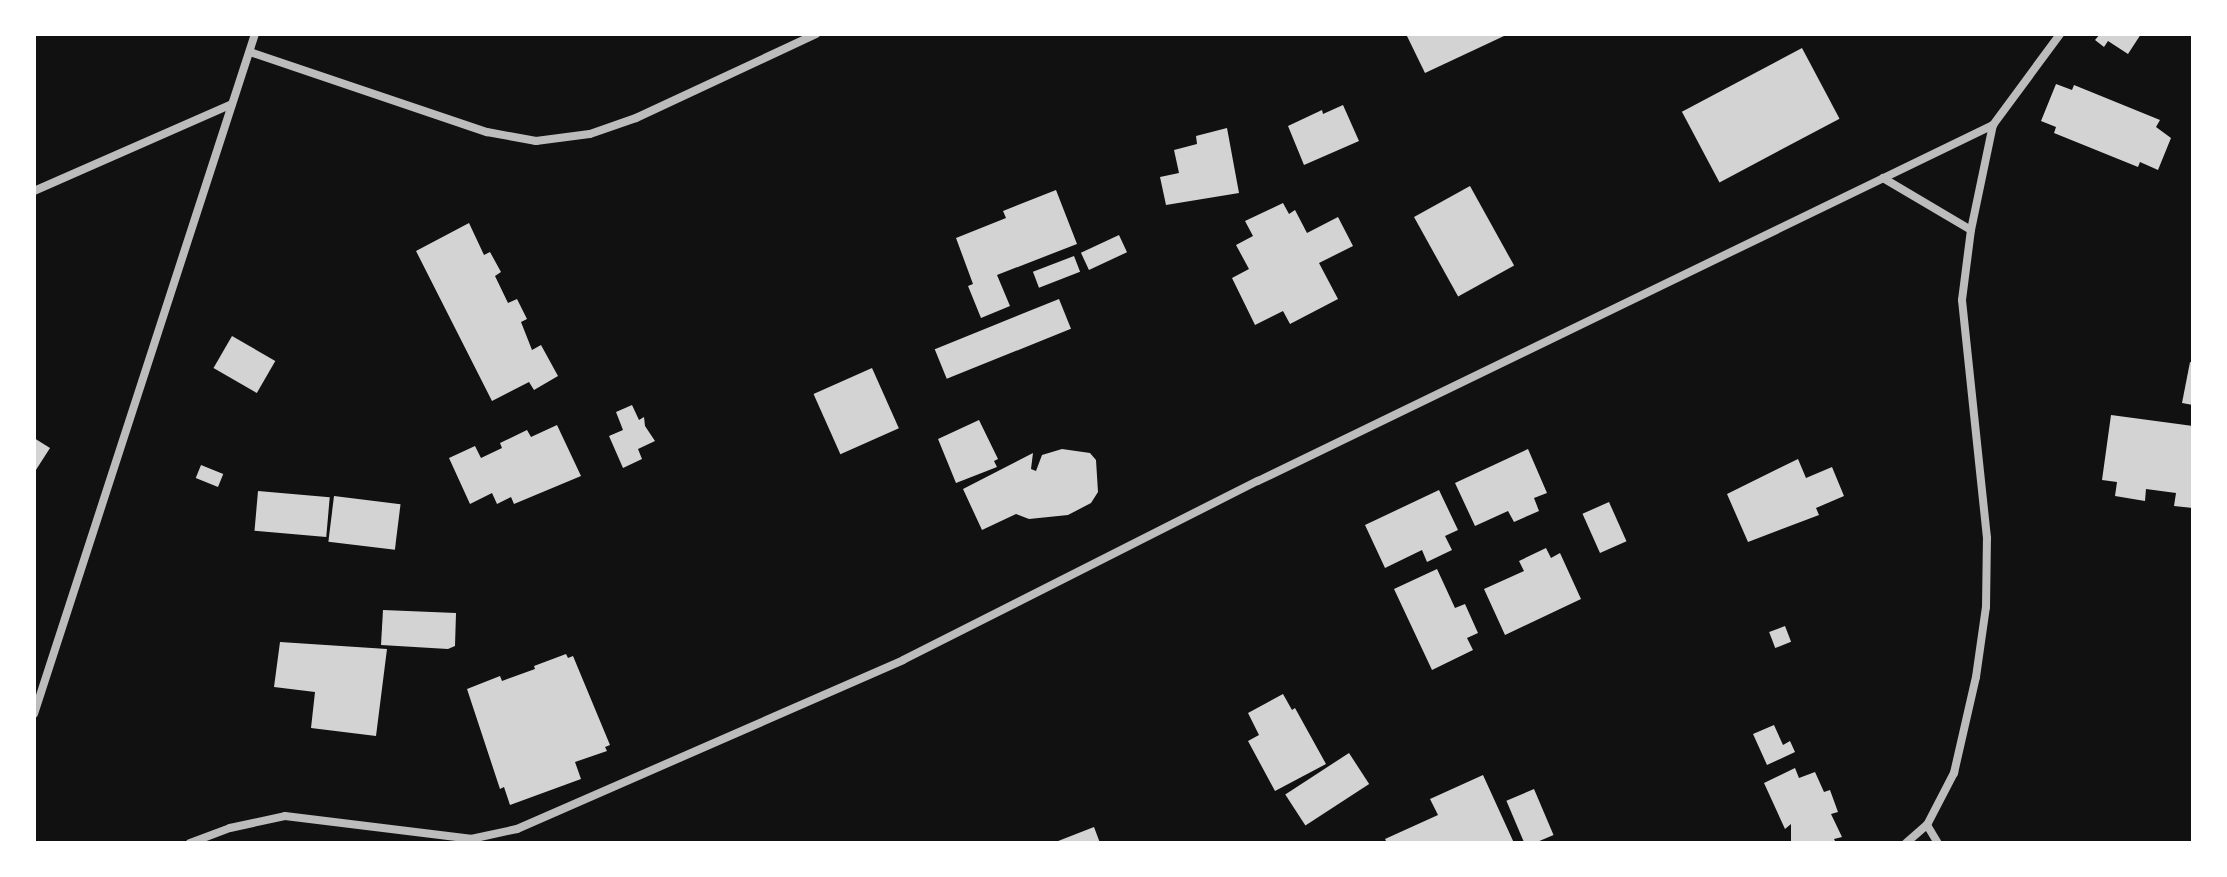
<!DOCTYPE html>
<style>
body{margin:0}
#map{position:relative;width:2227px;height:877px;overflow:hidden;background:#111;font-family:"DejaVu Sans",sans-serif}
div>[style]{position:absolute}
.building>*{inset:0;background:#d3d3d3;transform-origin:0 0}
.minor>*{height:8px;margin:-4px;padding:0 4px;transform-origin:4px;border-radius:4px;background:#bcbcbc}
span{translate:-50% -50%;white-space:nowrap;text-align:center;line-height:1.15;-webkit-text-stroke:6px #fff;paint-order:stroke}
.frame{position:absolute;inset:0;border:36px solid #fff;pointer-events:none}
</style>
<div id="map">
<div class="building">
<i style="clip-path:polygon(1406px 34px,1503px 34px,1504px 36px,1425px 73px)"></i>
<i style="clip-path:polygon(2100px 34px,2141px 34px,2128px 54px,2108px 41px,2104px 47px,2095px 40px)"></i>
<i style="left:1802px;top:48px;width:80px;height:136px;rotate:62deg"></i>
<i style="clip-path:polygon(2056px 84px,2072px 90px,2074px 85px,2160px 120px,2156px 127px,2171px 138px,2158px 170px,2140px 162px,2138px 167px,2054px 133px,2056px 127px,2041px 121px)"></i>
<i style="clip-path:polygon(1343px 105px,1359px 141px,1304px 165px,1288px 126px,1322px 110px,1323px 114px)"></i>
<i style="clip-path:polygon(1227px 128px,1239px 193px,1166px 205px,1160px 177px,1179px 173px,1174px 150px,1197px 144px,1196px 136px)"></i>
<i style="left:1470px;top:186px;width:91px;height:64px;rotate:61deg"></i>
<i style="clip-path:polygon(1056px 190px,1077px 244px,997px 275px,1010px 306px,981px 318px,968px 286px,973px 284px,956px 238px,1006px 218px,1003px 211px)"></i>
<i style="clip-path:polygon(1283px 203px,1289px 214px,1295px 210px,1307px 233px,1338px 217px,1353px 246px,1319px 263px,1338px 299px,1290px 324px,1283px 311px,1255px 325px,1232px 278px,1249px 269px,1236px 245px,1253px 236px,1245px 221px)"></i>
<i style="clip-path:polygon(469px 223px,484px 255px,490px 252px,501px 272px,495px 276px,508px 303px,517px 299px,527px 319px,521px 322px,532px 350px,541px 345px,558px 376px,534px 390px,529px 382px,492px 401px,416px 251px)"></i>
<i style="left:1119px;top:235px;width:19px;height:42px;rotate:65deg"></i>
<i style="left:1074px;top:256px;width:17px;height:44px;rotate:69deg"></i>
<i style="left:1059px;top:299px;width:32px;height:134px;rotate:68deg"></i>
<i style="left:232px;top:336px;width:50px;height:37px;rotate:30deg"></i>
<i style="clip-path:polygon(2190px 362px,2193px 363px,2193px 405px,2182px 403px)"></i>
<i style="left:872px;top:368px;width:66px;height:64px;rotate:66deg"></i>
<i style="clip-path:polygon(632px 405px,639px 420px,644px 417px,645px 426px,655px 441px,638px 449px,642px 459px,623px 468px,609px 436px,623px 430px,616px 412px)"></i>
<i style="clip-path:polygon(2111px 415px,2193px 426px,2193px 508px,2174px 506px,2176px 493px,2146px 489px,2145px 501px,2115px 496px,2117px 482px,2102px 480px)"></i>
<i style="clip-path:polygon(979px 420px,998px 459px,994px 461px,997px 467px,956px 483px,938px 439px)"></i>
<i style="clip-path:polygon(557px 425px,581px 476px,514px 504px,511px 497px,497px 504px,492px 493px,470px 504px,449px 458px,475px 446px,481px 458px,502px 448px,500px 443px,527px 430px,531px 437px)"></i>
<i style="clip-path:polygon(34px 438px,50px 448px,34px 473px)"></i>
<i style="clip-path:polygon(1062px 449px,1090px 453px,1096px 460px,1098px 492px,1091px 503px,1068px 515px,1029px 519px,1016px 514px,982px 530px,963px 489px,1033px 453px,1031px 469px,1036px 471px,1042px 455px)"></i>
<i style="clip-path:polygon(1528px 449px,1547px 493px,1534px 498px,1539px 511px,1514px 522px,1508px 511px,1475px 526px,1455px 483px)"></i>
<i style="clip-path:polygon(1798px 459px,1806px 478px,1832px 467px,1844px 496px,1816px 508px,1819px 515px,1748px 542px,1727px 494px)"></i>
<i style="left:201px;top:465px;width:24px;height:14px;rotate:22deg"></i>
<i style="clip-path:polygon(1439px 490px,1458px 530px,1445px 536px,1452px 550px,1427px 562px,1422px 550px,1385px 568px,1365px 525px)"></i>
<i style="left:258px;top:491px;width:72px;height:40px;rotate:5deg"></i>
<i style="left:334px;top:496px;width:67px;height:46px;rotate:7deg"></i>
<i style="left:1609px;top:502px;width:43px;height:29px;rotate:66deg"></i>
<i style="clip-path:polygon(1546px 548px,1551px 558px,1560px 553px,1581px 599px,1505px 635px,1484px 589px,1524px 571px,1519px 561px)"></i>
<i style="clip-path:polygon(1437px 569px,1455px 608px,1465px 604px,1478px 633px,1467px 638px,1473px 650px,1432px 670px,1394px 589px)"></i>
<i style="clip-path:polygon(383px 610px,456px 613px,455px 646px,448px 649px,381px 645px)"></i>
<i style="left:1785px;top:626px;width:17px;height:17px;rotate:69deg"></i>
<i style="clip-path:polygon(280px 642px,387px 649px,376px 736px,311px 728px,315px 692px,274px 687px)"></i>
<i style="clip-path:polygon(566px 654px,568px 658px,573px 656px,610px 745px,605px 747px,607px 751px,575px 762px,581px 779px,510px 805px,504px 787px,500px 789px,467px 689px,500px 676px,502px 681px,535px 669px,534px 666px)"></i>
<i style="clip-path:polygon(1283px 694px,1292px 710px,1295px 708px,1326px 764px,1275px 791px,1248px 741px,1259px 735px,1248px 713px)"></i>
<i style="clip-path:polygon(1774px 725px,1783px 745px,1790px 741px,1795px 752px,1767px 765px,1753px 734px)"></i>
<i style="left:1349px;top:753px;width:37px;height:76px;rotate:57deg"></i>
<i style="clip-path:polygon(1795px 768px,1799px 778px,1815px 772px,1824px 792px,1830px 790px,1838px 812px,1831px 814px,1842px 837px,1834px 839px,1836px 843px,1791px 841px,1791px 824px,1785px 829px,1764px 783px)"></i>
<i style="clip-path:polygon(1483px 775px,1514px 843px,1387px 843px,1385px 839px,1438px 815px,1430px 799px)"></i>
<i style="left:1534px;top:789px;width:50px;height:30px;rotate:67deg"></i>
<i style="clip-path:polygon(1094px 827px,1100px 843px,1053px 843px)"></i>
</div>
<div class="minor">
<i style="left:250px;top:52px;width:250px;rotate:18.7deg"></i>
<i style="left:487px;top:132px;width:50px;rotate:10.4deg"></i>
<i style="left:536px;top:141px;width:54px;rotate:-7.4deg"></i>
<i style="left:590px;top:134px;width:49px;rotate:-19.2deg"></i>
<i style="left:636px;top:118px;width:199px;rotate:-25deg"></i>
<i style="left:1883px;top:178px;width:102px;rotate:30.6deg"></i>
<i style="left:34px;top:191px;width:216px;rotate:-23.7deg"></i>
<i style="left:34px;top:714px;width:715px;rotate:-72deg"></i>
<i style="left:1927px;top:825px;width:21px;rotate:59deg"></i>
<i style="left:190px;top:843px;width:43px;rotate:-20.6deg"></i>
<i style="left:230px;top:828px;width:56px;rotate:-12.3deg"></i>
<i style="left:285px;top:816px;width:187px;rotate:7deg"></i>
<i style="left:471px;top:839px;width:47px;rotate:-12.3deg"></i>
<i style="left:517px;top:829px;width:421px;rotate:-23.6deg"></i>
<i style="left:903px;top:660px;width:398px;rotate:-26.8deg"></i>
<i style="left:1258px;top:481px;width:817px;rotate:-25.84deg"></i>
<i style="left:1906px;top:843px;width:28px;rotate:-41deg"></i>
<i style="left:1927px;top:825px;width:59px;rotate:-62.6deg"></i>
<i style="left:1954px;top:773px;width:98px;rotate:-77.1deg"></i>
<i style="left:1976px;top:677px;width:71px;rotate:-81.9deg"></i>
<i style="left:1986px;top:607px;width:69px;rotate:-89.2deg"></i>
<i style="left:1987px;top:538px;width:239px;rotate:-96deg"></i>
<i style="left:1962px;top:300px;width:71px;rotate:-82.7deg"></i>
<i style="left:1971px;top:230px;width:107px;rotate:-78.2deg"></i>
<i style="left:1993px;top:125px;width:113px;rotate:-53.6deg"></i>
</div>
<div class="frame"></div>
</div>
